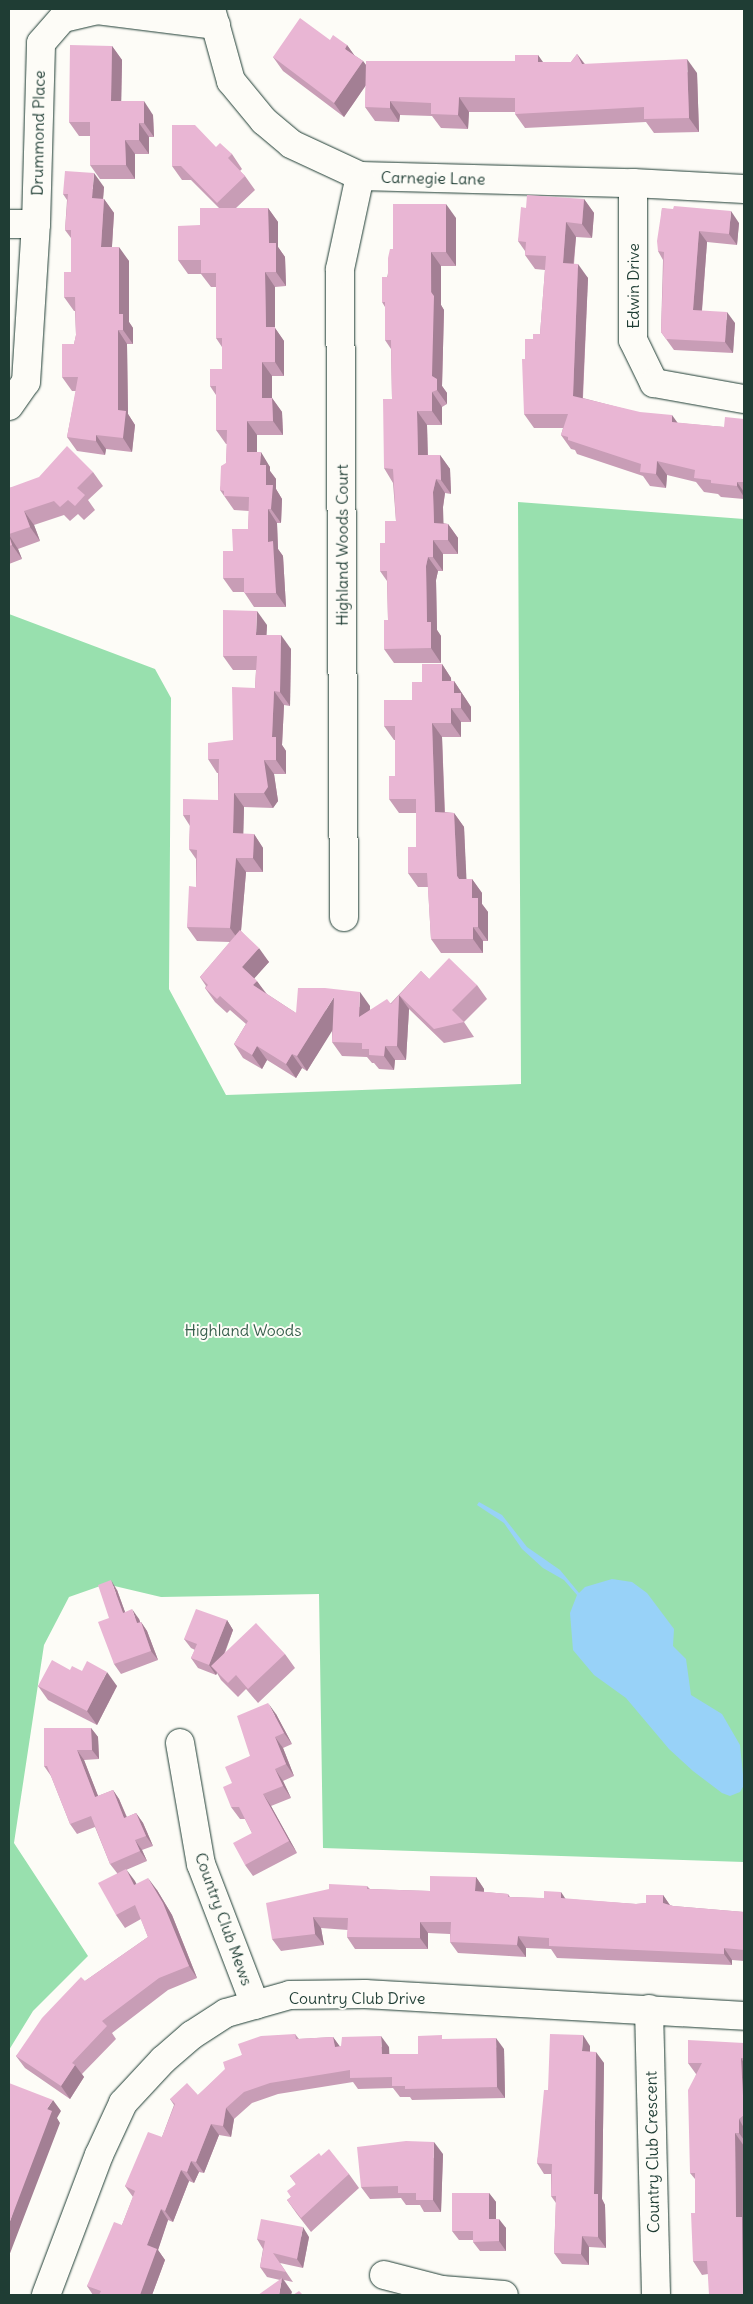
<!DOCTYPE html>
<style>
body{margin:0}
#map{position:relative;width:753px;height:2304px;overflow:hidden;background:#fdfcf7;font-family:Delius,sans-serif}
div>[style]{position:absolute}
.green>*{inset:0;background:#98e0ae}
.water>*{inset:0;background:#98d2f8}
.roads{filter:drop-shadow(0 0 1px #1f3d34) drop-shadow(0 0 1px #1f3d34)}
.minor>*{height:28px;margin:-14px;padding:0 14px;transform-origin:14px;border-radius:14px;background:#fdfcf7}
.wall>*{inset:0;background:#c89db6}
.shaded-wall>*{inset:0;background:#a37f94}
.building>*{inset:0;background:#e9b6d4}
span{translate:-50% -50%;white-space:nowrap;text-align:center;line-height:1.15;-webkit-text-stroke:4px #fdfcf7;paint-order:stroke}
.street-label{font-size:16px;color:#1f3d34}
.park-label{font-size:16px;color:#375e4c}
.frame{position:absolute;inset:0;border:10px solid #1f3d34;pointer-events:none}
</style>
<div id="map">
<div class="green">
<i style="clip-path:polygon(518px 502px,744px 519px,744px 1862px,323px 1848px,319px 1594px,161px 1597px,106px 1584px,69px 1597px,44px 1645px,14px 1843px,88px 1956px,33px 2011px,9px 2050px,9px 614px,155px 669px,171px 698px,169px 989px,226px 1095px,521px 1084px)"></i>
</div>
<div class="water">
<i style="clip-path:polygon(479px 1502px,502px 1515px,527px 1547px,560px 1570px,579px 1593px,585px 1587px,612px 1579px,632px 1582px,647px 1593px,674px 1629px,673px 1646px,686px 1659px,691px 1695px,722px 1714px,740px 1745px,744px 1785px,740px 1792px,730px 1796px,722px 1793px,693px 1771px,669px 1749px,626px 1698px,594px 1675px,573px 1650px,570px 1613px,577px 1595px,564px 1580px,543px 1568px,522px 1549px,504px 1523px,477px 1505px)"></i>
</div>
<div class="roads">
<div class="minor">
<i style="left:211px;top:9px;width:75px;rotate:74.5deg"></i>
<i style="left:231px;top:81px;width:52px;rotate:50.5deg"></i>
<i style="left:264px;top:121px;width:35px;rotate:40deg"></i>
<i style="left:291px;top:144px;width:76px;rotate:24.9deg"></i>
<i style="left:360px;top:176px;width:273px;rotate:1.5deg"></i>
<i style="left:633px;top:183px;width:111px;rotate:3.1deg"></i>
<i style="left:633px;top:183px;width:157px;rotate:90deg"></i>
<i style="left:633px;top:340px;width:48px;rotate:64deg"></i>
<i style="left:654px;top:383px;width:91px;rotate:10.1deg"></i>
<i style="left:9px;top:224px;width:27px"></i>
<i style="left:9px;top:406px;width:29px;rotate:-55deg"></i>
<i style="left:26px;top:382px;width:158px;rotate:-86.4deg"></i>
<i style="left:36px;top:224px;width:181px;rotate:-88.4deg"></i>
<i style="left:41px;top:43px;width:33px;rotate:-49deg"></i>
<i style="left:63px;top:18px;width:35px;rotate:-13deg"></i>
<i style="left:97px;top:10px;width:120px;rotate:7.2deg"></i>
<i style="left:344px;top:917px;width:648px;rotate:-90.35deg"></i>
<i style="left:340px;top:269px;width:95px;rotate:-77.9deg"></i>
<i style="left:180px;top:1743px;width:123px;rotate:80.2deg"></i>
<i style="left:201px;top:1864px;width:151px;rotate:69deg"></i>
<i style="left:649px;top:2009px;width:286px;rotate:88.6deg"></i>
<i style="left:384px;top:2275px;width:60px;rotate:14.5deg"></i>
<i style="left:442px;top:2290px;width:62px;rotate:4.6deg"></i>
<i style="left:46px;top:2295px;width:150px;rotate:-69.3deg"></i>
<i style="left:99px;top:2155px;width:57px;rotate:-65.2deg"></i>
<i style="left:123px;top:2103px;width:59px;rotate:-47.1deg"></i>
<i style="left:163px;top:2060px;width:38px;rotate:-41deg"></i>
<i style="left:192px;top:2035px;width:40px;rotate:-32.9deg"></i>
<i style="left:226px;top:2013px;width:66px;rotate:-15.7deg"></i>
<i style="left:290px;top:1995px;width:75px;rotate:-0.8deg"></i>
<i style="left:365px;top:1994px;width:380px;rotate:3.3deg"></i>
</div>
</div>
<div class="wall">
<i style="clip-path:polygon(330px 40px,347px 45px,354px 55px,363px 61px,366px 65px,515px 61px,538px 55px,542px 62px,571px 62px,577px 54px,585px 64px,697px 73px,699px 132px,654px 133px,646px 122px,525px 128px,515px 114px,515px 112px,469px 112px,468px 129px,441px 128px,432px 116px,400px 115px,399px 122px,375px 121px,365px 107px,366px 85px,344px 117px,283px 71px,273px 57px)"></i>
<i style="clip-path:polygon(112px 46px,122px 60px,121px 101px,153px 115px,154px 137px,149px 137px,149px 154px,135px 154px,135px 179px,100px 179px,90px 165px,90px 136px,79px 136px,69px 122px)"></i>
<i style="clip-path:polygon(216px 147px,232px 154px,242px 169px,240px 171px,245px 176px,255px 190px,236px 208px,268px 208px,278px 222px,278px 247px,285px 257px,286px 286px,275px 287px,275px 328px,284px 341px,284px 376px,272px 376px,272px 398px,282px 412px,283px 435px,257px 435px,257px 452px,270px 467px,270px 471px,276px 479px,276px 489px,282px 499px,281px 523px,277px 523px,278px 549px,283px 556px,286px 607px,254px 607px,244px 592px,233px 592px,223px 578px,233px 551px,248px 529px,249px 511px,234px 510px,220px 490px,226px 463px,227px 444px,226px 444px,216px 430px,216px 395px,210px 386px,222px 369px,222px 347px,216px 338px,216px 287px,211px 287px,201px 274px,188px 274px,178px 260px,200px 225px,219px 208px,191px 180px,182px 180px,172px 166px)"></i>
<i style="clip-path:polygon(104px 187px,103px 199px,104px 199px,114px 213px,112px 247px,129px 261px,129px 322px,133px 328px,133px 344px,127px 344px,128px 414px,135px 425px,132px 452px,106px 449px,105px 455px,77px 451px,67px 437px,76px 391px,72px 391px,62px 377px,74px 344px,76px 335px,75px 311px,74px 311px,64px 297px,71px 272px,71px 238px,65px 230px,67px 200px,63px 194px)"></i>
<i style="clip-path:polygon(584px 199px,594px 213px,592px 238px,576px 237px,574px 264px,588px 278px,583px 398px,678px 423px,724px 427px,744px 419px,744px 499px,721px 497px,718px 494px,704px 492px,696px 482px,667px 475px,666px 488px,650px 486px,643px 476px,577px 454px,575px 450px,571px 449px,561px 435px,563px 428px,534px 428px,524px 414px,525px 359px,533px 339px,540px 334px,545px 270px,535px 269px,525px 255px,525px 251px,518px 241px,526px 208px)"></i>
<i style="clip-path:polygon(662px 208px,739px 223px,737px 245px,707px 242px,702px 311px,735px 323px,733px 353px,674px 350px,661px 332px,663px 260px,658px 251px)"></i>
<i style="clip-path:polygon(456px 218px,456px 266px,441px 266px,441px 305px,444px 310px,442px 386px,447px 393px,447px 404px,442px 407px,442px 425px,427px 425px,428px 455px,440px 455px,450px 469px,451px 494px,445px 493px,443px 507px,443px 523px,448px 524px,458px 538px,458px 554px,443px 554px,443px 571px,438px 571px,436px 580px,437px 630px,441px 636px,441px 663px,394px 663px,384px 649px,388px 620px,387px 581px,380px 571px,385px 543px,396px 521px,393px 483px,384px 468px,392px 399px,391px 349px,385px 340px,385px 307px,382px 302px,393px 249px)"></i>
<i style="clip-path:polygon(93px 472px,103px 486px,88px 500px,95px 510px,84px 520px,78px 514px,70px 521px,64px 515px,34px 525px,40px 541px,18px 549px,22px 559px,9px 564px,9px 488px)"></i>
<i style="clip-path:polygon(267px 625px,266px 635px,291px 649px,290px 706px,284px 705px,282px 745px,286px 751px,286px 774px,274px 774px,278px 801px,273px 808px,244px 807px,243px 834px,254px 834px,263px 848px,263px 872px,246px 872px,241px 931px,269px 962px,254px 978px,267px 994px,296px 1013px,370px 1006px,370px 1010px,391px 1003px,421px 971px,429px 979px,477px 985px,487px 999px,464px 1022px,474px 1037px,444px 1043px,409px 1009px,406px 1060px,395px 1060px,394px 1070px,379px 1069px,374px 1063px,372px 1063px,367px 1057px,342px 1056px,332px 1042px,332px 1030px,307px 1071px,302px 1068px,296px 1078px,267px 1060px,262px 1069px,243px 1058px,234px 1044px,246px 1024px,230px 1010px,227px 1013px,215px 1002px,205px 988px,206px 986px,200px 977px,230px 942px,197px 941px,187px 927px,196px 887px,196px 859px,189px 849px,190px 826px,183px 815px,218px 800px,218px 773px,217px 773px,208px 759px,233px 740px,255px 688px,256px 670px,233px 670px,223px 656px)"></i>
<i style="clip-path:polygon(442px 664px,451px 678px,451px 681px,454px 681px,471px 707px,471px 722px,461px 722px,461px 737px,442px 737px,445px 812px,454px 813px,464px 827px,466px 879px,472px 879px,482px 893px,482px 904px,488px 912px,488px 941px,483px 941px,483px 953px,441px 953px,431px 939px,428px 887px,418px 887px,408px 873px,416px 847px,416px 813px,399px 813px,389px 799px,395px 776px,395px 740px,394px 740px,384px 726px,412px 700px,422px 682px)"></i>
<i style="clip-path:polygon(117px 1590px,125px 1612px,139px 1619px,140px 1622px,141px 1622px,147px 1631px,158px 1660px,121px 1674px,114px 1664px,109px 1618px)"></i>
<i style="clip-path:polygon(227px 1620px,233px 1630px,225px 1653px,285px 1654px,295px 1668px,258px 1703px,246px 1689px,238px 1697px,221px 1680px,217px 1673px,216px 1675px,198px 1668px,191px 1658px,195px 1650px,191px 1648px,184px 1639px)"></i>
<i style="clip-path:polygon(70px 1670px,82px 1671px,117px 1686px,97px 1725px,48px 1700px,38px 1686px)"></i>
<i style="clip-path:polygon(276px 1714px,292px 1744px,283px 1748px,294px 1776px,283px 1781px,291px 1798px,271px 1806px,297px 1853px,253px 1876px,245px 1865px,252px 1833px,245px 1819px,240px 1819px,231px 1807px,232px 1783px,250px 1756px)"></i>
<i style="clip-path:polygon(91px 1728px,98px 1737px,99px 1759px,84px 1760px,98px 1796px,113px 1790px,119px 1799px,127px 1817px,136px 1813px,143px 1823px,153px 1846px,142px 1850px,147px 1861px,126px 1870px,136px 1884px,157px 1890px,172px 1915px,197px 1978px,168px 1990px,112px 2033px,116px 2039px,82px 2074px,84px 2077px,70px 2099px,25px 2068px,16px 2056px,85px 1981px,148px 1937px,141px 1919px,125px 1928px,116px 1915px,117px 1873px,110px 1864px,95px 1827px,77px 1834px,70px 1824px,51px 1776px,44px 1766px)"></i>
<i style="clip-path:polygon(476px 1877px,484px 1889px,484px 1892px,508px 1894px,510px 1897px,566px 1899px,636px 1904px,646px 1903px,663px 1895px,670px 1905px,673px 1906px,744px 1912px,744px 1961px,732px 1960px,732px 1965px,557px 1958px,551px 1949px,526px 1948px,526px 1957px,458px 1953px,450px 1942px,450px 1934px,428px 1933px,428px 1949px,355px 1949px,347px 1937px,348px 1930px,321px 1928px,324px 1945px,281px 1951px,272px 1939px,367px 1886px,370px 1889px,430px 1891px)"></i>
<i style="clip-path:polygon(295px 2034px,299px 2039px,333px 2037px,340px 2047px,389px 2047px,389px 2054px,418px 2054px,445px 2039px,504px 2049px,505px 2098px,412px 2100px,410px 2097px,400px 2097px,393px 2088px,358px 2089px,353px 2082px,278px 2094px,252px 2103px,234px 2119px,231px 2137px,219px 2135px,204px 2173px,199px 2172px,194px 2183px,189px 2181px,173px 2222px,168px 2220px,158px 2250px,165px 2260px,152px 2295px,93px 2295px,87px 2286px,122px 2225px,133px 2197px,125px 2186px,162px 2137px,174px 2105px,170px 2099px,198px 2095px,242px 2055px)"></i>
<i style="clip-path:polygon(744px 2043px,744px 2295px,708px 2274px,702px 2275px,693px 2261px,695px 2213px,695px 2179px,690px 2173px,696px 2074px,688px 2063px)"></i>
<i style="clip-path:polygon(590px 2046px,590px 2052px,604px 2063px,602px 2199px,605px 2205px,606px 2248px,589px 2247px,589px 2265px,562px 2264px,554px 2253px,556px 2203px,551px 2196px,551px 2174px,544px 2174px,537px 2163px,548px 2090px)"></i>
<i style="clip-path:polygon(443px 2154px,441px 2212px,424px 2212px,420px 2205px,406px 2205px,401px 2198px,370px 2199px,361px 2187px)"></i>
<i style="clip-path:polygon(321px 2156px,349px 2174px,359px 2188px,311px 2232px,297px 2214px,287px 2200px,291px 2197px,296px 2184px,290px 2176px)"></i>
<i style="clip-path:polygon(489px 2193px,496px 2202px,496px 2219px,506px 2228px,506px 2251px,480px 2251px,473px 2242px,473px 2240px,459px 2240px,452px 2231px)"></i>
<i style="clip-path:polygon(309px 2237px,303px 2268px,280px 2263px,293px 2282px,284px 2280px,292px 2292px,280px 2280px,267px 2277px,260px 2267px,263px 2249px,257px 2239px)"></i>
</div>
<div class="shaded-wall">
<i style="clip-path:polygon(347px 45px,357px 59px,345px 49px)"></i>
<i style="clip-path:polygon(112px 46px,122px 60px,121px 115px,111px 101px)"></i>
<i style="clip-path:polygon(577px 54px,587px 68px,582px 64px)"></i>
<i style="clip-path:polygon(538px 55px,548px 69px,538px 62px)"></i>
<i style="clip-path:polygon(687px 59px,697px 73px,699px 132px,689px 118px)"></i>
<i style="clip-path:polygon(363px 61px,373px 75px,344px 117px,334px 103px)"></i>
<i style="clip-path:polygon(459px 97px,469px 112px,468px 129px,458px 115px)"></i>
<i style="clip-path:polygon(144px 101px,153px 115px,154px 137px,144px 123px)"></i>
<i style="clip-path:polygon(390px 101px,400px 115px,399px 122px,390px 108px)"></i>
<i style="clip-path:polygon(139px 123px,149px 137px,149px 154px,139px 140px)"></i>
<i style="clip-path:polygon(125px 140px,135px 154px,135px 179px,126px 165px)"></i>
<i style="clip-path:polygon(94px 173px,104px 187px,102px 212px,92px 198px)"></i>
<i style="clip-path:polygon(104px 199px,114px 213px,111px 261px,101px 247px)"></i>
<i style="clip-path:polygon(584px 199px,594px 213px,592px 238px,582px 224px)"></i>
<i style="clip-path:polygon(446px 204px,456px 218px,456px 266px,446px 252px)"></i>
<i style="clip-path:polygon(268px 208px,278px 222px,278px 247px,285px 257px,286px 286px,276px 272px,269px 243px)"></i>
<i style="clip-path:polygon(731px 211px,739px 223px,737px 245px,729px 234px)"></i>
<i style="clip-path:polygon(566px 222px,576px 237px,572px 277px,563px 263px)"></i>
<i style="clip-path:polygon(699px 231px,707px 242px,701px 321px,693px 310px)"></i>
<i style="clip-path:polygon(119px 247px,129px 261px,129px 322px,133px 328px,133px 344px,123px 330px,119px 314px)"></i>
<i style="clip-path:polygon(431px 252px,441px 266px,441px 305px,444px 310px,442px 386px,447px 393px,447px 404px,437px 390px,432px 376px)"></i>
<i style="clip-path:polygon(578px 264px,588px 278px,582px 410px,573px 396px)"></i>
<i style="clip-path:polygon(265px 272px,275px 287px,275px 328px,284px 341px,284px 376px,275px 362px,266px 327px)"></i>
<i style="clip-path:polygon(727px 312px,735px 323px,733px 353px,725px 342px)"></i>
<i style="clip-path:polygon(118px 330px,127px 344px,128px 414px,135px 425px,132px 452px,123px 438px,118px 410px)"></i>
<i style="clip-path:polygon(262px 362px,272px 376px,272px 412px,262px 398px)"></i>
<i style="clip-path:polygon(432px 392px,442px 407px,442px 425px,432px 411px)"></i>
<i style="clip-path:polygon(272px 398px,282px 412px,283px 435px,273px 421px)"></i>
<i style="clip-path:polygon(417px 411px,427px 425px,428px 470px,418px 455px)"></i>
<i style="clip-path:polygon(672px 415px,682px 429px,672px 422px)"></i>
<i style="clip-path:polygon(247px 421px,257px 435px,257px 466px,247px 452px)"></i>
<i style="clip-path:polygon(96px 435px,106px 449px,105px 455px,96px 441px)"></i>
<i style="clip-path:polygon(261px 452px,270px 467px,270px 471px,276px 479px,276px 489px,282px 499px,281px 523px,271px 509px,260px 465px)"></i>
<i style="clip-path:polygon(440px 455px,450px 469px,451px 494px,441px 480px)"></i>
<i style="clip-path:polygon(657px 461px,667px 475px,666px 488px,656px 474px)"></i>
<i style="clip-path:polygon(436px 479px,445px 493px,443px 507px,444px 537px,434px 523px,433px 492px)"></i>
<i style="clip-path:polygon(737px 482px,744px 492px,744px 497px,737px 486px)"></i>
<i style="clip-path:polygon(268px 509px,277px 523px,278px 549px,283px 556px,286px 607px,276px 593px,268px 542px)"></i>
<i style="clip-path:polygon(24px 511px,34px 525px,40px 541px,30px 527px)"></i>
<i style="clip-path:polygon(448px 524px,458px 538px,458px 554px,448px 540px)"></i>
<i style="clip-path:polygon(9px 535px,18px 549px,22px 559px,12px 545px)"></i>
<i style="clip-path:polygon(433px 540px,443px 554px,443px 571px,433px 557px)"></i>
<i style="clip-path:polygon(428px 557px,438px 571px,436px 580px,437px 630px,441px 636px,441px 663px,431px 648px,427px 622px,426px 566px)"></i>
<i style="clip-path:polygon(257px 611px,267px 625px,266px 649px,256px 635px)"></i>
<i style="clip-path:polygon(281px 635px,291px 649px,290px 706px,280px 692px)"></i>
<i style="clip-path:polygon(442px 664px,451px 678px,452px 695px,442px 681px)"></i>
<i style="clip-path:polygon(454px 681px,471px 707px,471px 722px,461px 708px,454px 693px)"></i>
<i style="clip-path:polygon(274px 691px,284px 705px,282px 745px,286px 751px,286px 774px,276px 760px,272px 737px)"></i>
<i style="clip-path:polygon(451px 708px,461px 722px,461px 737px,451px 723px)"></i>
<i style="clip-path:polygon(432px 723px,442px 737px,445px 826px,435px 812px)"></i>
<i style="clip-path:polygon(264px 760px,274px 774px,278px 801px,273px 808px,264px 793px)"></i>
<i style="clip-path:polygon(234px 793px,244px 807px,243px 847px,233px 833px)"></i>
<i style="clip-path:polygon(454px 813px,464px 827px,467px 890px,457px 876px)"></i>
<i style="clip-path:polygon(254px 834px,263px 848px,263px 872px,253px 858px)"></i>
<i style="clip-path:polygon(236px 858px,246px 872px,240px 942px,230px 928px)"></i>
<i style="clip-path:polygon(472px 879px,482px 893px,482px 904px,488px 912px,488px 941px,478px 927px,472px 898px)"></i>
<i style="clip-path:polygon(473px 927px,483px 941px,483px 953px,473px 939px)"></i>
<i style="clip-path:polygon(259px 948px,269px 962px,252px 981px,242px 967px)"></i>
<i style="clip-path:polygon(257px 981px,267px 995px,253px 985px)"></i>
<i style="clip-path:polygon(360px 992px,370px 1006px,369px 1031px,359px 1017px)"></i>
<i style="clip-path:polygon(399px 995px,409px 1009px,406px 1060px,397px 1046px)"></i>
<i style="clip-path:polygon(334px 997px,344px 1012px,307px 1071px,297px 1056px)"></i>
<i style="clip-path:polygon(257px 1046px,267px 1060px,262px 1069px,252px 1055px)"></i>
<i style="clip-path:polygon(385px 1046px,395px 1060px,394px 1070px,384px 1056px)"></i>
<i style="clip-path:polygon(292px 1054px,302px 1068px,296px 1078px,286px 1064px)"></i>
<i style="clip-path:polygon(111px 1580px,117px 1590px,129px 1623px,123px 1613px)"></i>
<i style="clip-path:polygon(132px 1609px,139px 1619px,144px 1633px,137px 1623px)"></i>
<i style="clip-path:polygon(227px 1620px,233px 1630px,217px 1672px,211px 1666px,217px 1673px,216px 1675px,209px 1665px)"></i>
<i style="clip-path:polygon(141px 1622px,147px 1631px,158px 1660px,151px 1651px)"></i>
<i style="clip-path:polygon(107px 1672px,117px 1686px,97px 1725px,87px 1711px)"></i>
<i style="clip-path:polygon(268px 1703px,276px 1714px,292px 1744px,284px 1733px)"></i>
<i style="clip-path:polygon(91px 1728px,98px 1737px,99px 1759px,92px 1750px)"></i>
<i style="clip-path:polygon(275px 1737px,283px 1748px,294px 1776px,286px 1764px)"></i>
<i style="clip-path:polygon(77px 1750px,84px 1760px,102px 1806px,95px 1797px)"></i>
<i style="clip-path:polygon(275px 1769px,283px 1781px,291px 1798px,283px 1786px)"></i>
<i style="clip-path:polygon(113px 1790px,119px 1799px,131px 1828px,124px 1818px)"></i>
<i style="clip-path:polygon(263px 1794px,271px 1806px,297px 1853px,289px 1841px)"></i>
<i style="clip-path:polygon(136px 1813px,143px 1823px,153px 1846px,146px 1836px)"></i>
<i style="clip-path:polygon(135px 1840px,142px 1850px,147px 1861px,140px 1851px)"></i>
<i style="clip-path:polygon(126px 1869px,135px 1881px,143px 1897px,134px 1885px)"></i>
<i style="clip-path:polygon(476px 1877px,484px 1889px,483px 1903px,475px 1891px)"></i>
<i style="clip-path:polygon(148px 1878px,157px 1890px,172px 1915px,197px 1978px,189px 1966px)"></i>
<i style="clip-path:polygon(561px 1892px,569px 1904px,561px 1898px)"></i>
<i style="clip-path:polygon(663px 1895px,671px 1907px,663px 1903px)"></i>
<i style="clip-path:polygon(313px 1917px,321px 1928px,324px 1945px,315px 1934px)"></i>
<i style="clip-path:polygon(420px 1922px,428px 1933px,428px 1949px,420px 1938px)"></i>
<i style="clip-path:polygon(518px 1936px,526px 1948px,526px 1957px,517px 1945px)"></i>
<i style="clip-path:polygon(724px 1948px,732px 1960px,732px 1965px,724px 1954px)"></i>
<i style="clip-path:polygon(583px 2035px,590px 2046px,590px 2062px,582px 2051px)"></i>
<i style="clip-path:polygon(381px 2036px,389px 2047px,390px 2065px,382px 2054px)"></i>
<i style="clip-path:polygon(333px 2037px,341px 2048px,335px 2047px)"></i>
<i style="clip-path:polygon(496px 2038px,504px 2049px,505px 2098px,497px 2087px)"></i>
<i style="clip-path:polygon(596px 2052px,604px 2063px,602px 2199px,605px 2205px,606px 2248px,598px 2237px,594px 2194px)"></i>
<i style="clip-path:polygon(741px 2058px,744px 2063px,744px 2116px,744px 2115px)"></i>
<i style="clip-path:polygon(75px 2065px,84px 2077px,70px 2099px,61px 2086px)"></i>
<i style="clip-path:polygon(53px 2100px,61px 2111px,57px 2118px,60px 2123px,9px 2256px,9px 2224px,47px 2109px)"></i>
<i style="clip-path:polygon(226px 2108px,234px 2119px,231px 2137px,223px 2126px)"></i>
<i style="clip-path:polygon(739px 2119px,744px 2128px,744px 2140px,739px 2133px)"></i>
<i style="clip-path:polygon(211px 2124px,219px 2135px,204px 2173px,196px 2162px)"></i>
<i style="clip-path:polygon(735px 2133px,744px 2146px,744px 2295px,743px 2292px,736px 2217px)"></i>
<i style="clip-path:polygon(434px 2142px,443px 2154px,441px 2212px,433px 2200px)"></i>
<i style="clip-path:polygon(191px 2161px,199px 2172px,194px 2183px,187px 2172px)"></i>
<i style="clip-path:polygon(181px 2170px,189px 2181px,173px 2222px,165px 2211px)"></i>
<i style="clip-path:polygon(489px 2193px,496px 2202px,496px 2229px,489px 2219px)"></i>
<i style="clip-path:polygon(161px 2209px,168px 2220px,158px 2250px,165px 2260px,152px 2295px,140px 2295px,147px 2245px)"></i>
<i style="clip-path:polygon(499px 2219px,506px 2228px,506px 2251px,499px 2241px)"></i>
<i style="clip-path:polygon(303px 2227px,309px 2237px,303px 2268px,297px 2259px)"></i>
<i style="clip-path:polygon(582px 2236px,589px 2247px,589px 2265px,581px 2254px)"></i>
<i style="clip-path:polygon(282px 2278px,292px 2292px,291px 2295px,279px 2295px)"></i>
</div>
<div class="building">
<i style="clip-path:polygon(300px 18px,330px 40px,333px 35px,347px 45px,345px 49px,363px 61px,334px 103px,273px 57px)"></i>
<i style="clip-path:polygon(70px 45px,112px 46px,111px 101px,144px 101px,144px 123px,139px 123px,139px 140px,125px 140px,126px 165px,90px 165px,90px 122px,69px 122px)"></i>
<i style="clip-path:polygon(577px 54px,582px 64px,687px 59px,689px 118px,644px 119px,644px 107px,515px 114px,515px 98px,459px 97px,458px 115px,431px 114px,431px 103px,390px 101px,390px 108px,365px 107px,366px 61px,515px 61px,515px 55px,538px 55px,538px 62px,571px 62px)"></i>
<i style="clip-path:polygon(172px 125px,195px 125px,216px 147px,220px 143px,232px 154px,228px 158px,245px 176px,217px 203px,181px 166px,172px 166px)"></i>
<i style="clip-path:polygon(65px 171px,94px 173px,92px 198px,104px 199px,101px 247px,119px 247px,119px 314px,123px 314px,123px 330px,118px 330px,118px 410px,126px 411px,123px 438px,96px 435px,96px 441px,67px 437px,78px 377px,62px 377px,62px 344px,74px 344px,76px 335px,75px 297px,64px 297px,64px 272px,71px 272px,71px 230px,65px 230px,68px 194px,63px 194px)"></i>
<i style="clip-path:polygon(527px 195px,584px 199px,582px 224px,566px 222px,563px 263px,578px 264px,573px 396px,640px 412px,672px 415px,672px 422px,724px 427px,725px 417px,744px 419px,744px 482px,737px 482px,737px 486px,711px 483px,711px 480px,694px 478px,695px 470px,657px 461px,656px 474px,640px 472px,641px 464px,568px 440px,568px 437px,561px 435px,568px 414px,524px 414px,522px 359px,525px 359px,525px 339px,533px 339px,533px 334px,540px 334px,546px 256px,525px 255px,526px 242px,518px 241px,521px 207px,526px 208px)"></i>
<i style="clip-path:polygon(393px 204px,446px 204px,446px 252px,431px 252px,431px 292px,434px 296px,432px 376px,437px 379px,437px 390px,432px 392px,432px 411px,417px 411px,418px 455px,440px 455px,441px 480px,436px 479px,433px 492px,434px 523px,448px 524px,448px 540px,433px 540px,433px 557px,428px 557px,426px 566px,427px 622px,431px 622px,431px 648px,384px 649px,384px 620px,388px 620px,387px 571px,380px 571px,380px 543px,385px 543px,385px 521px,396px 521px,393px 469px,384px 468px,383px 399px,392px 399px,391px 340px,385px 340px,385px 302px,382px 302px,382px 277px,388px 277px,388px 258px,390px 249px,393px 249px)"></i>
<i style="clip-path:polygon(674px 206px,731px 211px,729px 234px,699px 231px,693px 310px,727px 312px,725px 342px,666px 339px,661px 332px,664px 252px,658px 251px,657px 241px,662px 208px,673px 209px)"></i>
<i style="clip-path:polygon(200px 208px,268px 208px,269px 243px,276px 243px,276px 272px,265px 272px,266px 327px,275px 327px,275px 362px,262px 362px,262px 398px,272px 398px,273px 421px,247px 421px,247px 452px,261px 452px,260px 465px,266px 465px,266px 485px,273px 485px,271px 509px,268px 509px,268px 542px,273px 541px,276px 593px,244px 593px,244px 578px,223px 578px,223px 551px,233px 551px,232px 529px,248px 529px,249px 497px,224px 496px,224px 491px,220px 490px,221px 466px,226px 463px,227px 430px,216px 430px,216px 386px,210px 386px,210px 369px,222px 369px,222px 338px,216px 338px,216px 273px,201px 273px,201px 260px,178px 260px,178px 226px,200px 225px)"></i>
<i style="clip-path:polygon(67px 446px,93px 472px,77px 488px,85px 495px,75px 506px,68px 500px,60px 507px,54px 501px,24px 511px,30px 527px,9px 534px,9px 488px,39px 477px)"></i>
<i style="clip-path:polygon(9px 536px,12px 545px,9px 546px)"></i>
<i style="clip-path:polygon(223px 610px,257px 611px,256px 635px,281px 635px,280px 692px,274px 691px,272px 737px,276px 737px,276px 760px,264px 760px,268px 787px,264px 793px,234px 793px,233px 833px,254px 834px,253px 858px,236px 858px,230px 928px,187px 927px,189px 886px,196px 887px,197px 850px,189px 849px,190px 815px,183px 815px,183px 799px,218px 800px,219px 759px,208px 759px,208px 743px,233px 740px,232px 687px,255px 688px,257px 656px,223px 656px)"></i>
<i style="clip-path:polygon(422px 664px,442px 664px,442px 681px,454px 681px,454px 693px,461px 693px,461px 708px,451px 708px,451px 723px,432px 723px,435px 812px,454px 813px,457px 876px,459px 879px,472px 879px,472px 898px,478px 898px,478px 927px,473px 927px,473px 939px,431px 939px,427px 873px,408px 873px,408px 847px,416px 847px,416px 799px,389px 799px,389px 776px,395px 776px,395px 726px,384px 726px,384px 700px,412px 700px,412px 682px,422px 682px)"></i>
<i style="clip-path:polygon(240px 930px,259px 948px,242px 967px,257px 981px,253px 985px,296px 1013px,298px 988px,325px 988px,360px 992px,359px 1017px,387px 999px,391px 1004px,421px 971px,429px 979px,449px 958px,477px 985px,452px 1010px,464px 1022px,434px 1029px,399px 995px,397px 1046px,385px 1046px,384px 1056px,369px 1055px,369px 1049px,362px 1049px,362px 1043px,332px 1042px,334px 997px,297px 1056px,292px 1054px,286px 1064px,257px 1046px,252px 1055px,234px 1044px,248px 1021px,220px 996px,217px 999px,205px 988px,208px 985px,200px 977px)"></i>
<i style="clip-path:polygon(111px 1580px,123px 1613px,132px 1609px,137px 1623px,141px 1622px,151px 1651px,114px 1664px,98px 1622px,109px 1618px,98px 1585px)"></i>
<i style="clip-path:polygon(196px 1609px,227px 1620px,209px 1665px,191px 1658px,197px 1644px,184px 1639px)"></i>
<i style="clip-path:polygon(256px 1623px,285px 1654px,248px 1689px,236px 1675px,228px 1683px,211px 1666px)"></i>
<i style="clip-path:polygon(52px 1660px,70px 1670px,72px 1666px,82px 1671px,87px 1661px,107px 1672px,87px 1711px,38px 1686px)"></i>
<i style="clip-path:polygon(268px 1703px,284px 1733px,275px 1737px,286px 1764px,275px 1769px,283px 1786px,263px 1794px,289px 1841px,245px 1865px,233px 1843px,252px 1833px,239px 1807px,231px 1807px,223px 1787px,232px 1783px,225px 1767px,250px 1756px,237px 1716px)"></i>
<i style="clip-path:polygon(44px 1728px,91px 1728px,92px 1750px,77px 1750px,95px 1797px,113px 1790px,124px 1818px,136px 1813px,146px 1836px,135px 1840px,140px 1851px,110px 1864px,91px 1816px,70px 1824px,47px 1766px,44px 1766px)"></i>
<i style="clip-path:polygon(126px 1869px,134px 1885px,148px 1878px,163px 1903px,189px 1966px,159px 1978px,102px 2021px,107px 2026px,72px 2063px,75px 2065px,61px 2086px,16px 2056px,42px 2018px,81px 1977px,85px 1981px,148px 1937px,135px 1905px,116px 1915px,98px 1883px)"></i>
<i style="clip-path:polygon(430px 1876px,476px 1877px,475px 1891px,508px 1894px,508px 1897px,544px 1898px,544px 1891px,561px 1892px,561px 1898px,636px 1904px,646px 1903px,646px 1895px,663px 1895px,663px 1903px,673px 1906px,744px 1912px,744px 1950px,724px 1948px,724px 1954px,549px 1946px,549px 1938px,518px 1936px,517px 1945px,450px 1942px,451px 1922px,420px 1922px,420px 1938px,347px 1937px,348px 1918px,313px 1917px,315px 1934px,272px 1939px,266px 1903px,329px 1889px,329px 1884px,367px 1886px,367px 1889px,430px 1891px)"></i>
<i style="clip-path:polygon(295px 2034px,296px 2039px,333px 2037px,335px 2047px,341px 2046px,342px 2037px,381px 2036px,382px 2054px,418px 2054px,418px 2036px,442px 2035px,442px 2039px,496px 2038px,497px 2087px,405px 2089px,405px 2086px,392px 2086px,392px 2077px,350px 2078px,350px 2070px,270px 2083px,244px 2092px,226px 2108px,223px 2126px,211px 2124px,196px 2162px,191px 2161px,187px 2172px,181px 2170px,165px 2211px,161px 2209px,147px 2245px,157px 2249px,140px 2295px,99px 2295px,101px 2291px,87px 2286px,114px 2222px,122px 2225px,135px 2191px,125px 2186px,148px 2132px,162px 2137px,175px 2104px,170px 2099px,187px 2083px,198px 2095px,225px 2069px,223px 2062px,242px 2055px,238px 2044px,261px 2036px)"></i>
<i style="clip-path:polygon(550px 2034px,583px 2035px,582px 2051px,596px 2052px,594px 2194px,598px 2194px,598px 2237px,582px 2236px,581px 2254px,554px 2253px,556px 2196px,551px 2196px,552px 2164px,537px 2163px,544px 2090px,548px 2090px)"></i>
<i style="clip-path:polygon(688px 2040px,744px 2043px,744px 2058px,741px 2058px,744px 2115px,739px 2119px,739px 2133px,735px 2133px,736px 2217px,742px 2217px,743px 2292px,744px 2295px,709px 2295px,707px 2261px,693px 2261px,691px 2213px,695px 2213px,695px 2173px,690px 2173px,688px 2090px,702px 2063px,688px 2063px)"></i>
<i style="clip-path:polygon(9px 2083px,53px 2100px,47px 2109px,52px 2111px,9px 2224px)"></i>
<i style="clip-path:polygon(406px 2141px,434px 2142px,433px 2200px,416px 2200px,416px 2193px,398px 2193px,398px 2186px,361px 2187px,357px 2147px)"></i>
<i style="clip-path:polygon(329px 2149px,349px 2174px,301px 2218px,287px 2200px,291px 2197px,287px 2191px,296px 2184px,290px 2176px,319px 2153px,321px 2156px)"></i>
<i style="clip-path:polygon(452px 2193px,489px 2193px,489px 2219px,499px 2219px,499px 2241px,473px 2242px,473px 2231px,452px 2231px)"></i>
<i style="clip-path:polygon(261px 2219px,303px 2227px,297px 2259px,273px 2253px,286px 2272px,260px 2267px,265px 2241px,257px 2239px)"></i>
<i style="clip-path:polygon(282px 2278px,279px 2295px,258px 2295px)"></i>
<i style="clip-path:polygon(299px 2291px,303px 2295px,293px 2295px)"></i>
</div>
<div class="street-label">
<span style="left:38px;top:133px;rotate:-89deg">Drummond Place</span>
<span style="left:433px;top:178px;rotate:1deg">Carnegie Lane</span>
<span style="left:633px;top:286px;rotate:-90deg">Edwin Drive</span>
<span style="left:342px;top:545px;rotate:-90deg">Highland Woods Court</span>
<span style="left:224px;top:1919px;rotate:70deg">Country Club Mews</span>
<span style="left:357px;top:1998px">Country Club Drive</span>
<span style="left:652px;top:2152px;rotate:-91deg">Country Club Crescent</span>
</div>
<div class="park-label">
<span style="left:243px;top:1330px">Highland Woods</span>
</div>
<div class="frame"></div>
</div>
